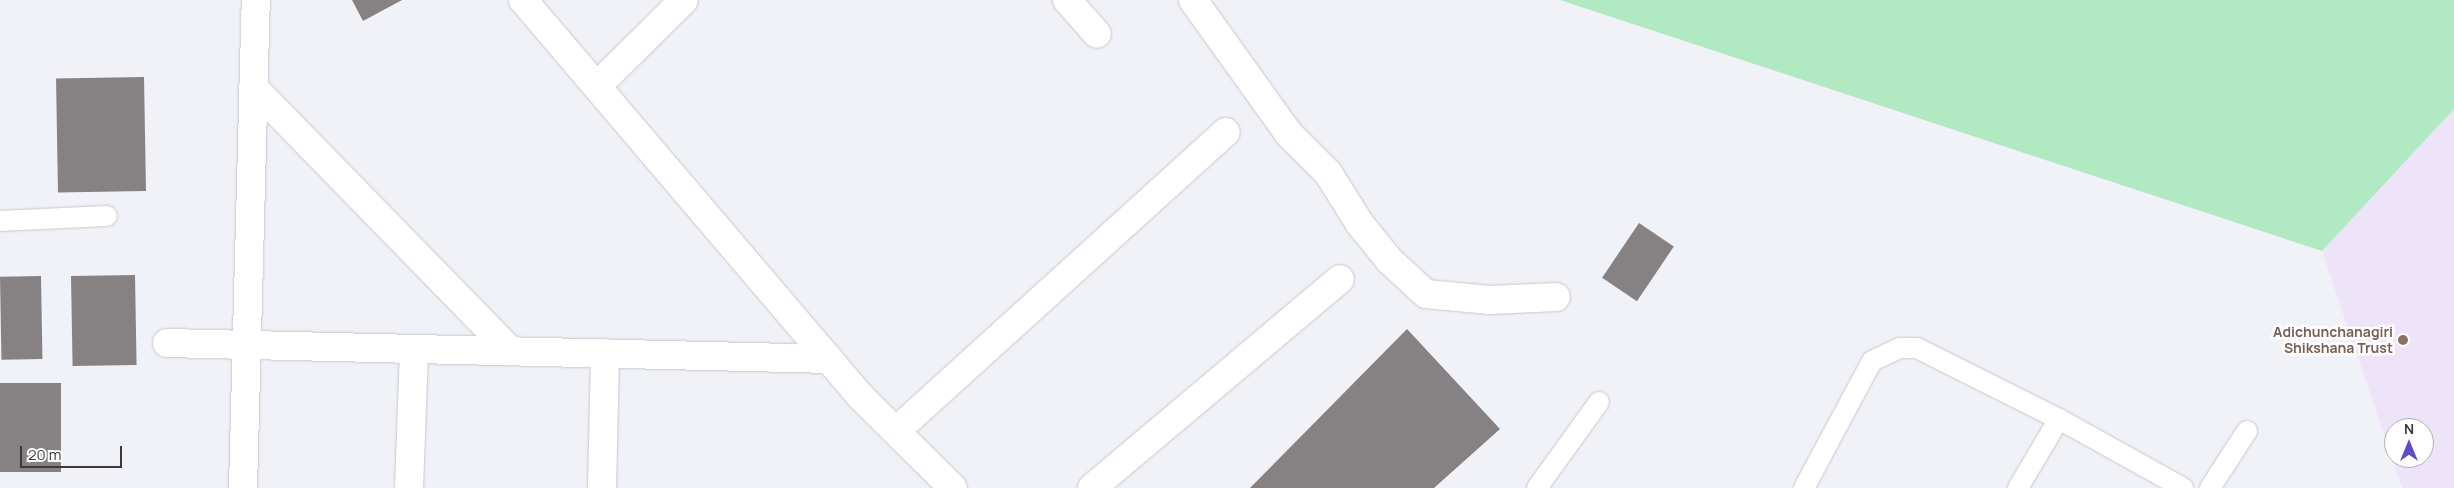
<!DOCTYPE html>
<style>
body{margin:0}
#map{position:relative;width:2454px;height:488px;overflow:hidden;background:#f1f2f7;font-family:Manrope,sans-serif}
div>[style]{position:absolute}
.education>*{inset:0;background:#eee4f9}
.green>*{inset:0;background:#b1e9c3}
.building>*{inset:0;background:#868284;transform-origin:0 0}
.roads{filter:drop-shadow(0 0 1px #c7c8cd) drop-shadow(0 0 1px #c7c8cd)}
.lane>*{height:20px;margin:-10px;padding:0 10px;transform-origin:10px;border-radius:10px;background:#fff}
.street>*{height:28px;margin:-14px;padding:0 14px;transform-origin:14px;border-radius:14px;background:#fff}
.dots>*{width:14px;height:14px;translate:-50% -50%;box-sizing:border-box;border:2px solid #fff;border-radius:50%}
span{translate:-50% -50%;white-space:nowrap;text-align:center;line-height:1.15;-webkit-text-stroke:5px #fff;paint-order:stroke}
.education-label{font-size:14px;color:#785e54;font-weight:700}
.right{translate:-100% -50%;text-align:right}
.north{position:absolute;left:2384px;top:418px;width:50px;height:50px;box-sizing:border-box;background:#fff;border:1px solid #b0b0b1;border-radius:50%;rotate:0deg;font-size:14px;font-weight:700;line-height:20px;text-align:center;color:#3a3a3c}
.north::after{content:'';display:block;margin:auto;width:18px;height:22px;background:#624cc5;clip-path:polygon(50% 0,100% 100%,50% 72%,0 100%)}
.scale{position:absolute;left:20px;top:446px;width:102px;height:22px;box-sizing:border-box;border:2px solid #3a3a3c;border-top:0;padding-left:6px;font-size:15px;line-height:18px;white-space:nowrap;color:#3a3a3c;-webkit-text-stroke:4px #fff;paint-order:stroke}
</style>
<div id="map">
<div class="education">
<i style="clip-path:polygon(evenodd,2454px 109px,2454px 488px,2402px 488px,2322px 251px,2454px 109px,2394px 428px,2424px 428px,2424px 458px,2394px 458px,2394px 428px)"></i>
</div>
<div class="green">
<i style="clip-path:polygon(1560px 0,2454px 0,2454px 109px,2322px 251px)"></i>
</div>
<div class="building">
<i style="clip-path:polygon(352px 0,402px 0,363px 21px)"></i>
<i style="left:144px;top:77px;width:114px;height:88px;rotate:89deg"></i>
<i style="left:1639px;top:223px;width:42px;height:66px;rotate:34deg"></i>
<i style="left:135px;top:275px;width:90px;height:64px;rotate:89deg"></i>
<i style="left:41px;top:276px;width:83px;height:41px;rotate:89deg"></i>
<i style="clip-path:polygon(1407px 329px,1500px 429px,1434px 488px,1250px 488px)"></i>
<i style="left:0;top:383px;width:61px;height:89px"></i>
</div>
<div class="roads">
<div class="lane">
<i style="left:0;top:221px;width:107px;rotate:-2.7deg"></i>
<i style="left:1537px;top:488px;width:106px;rotate:-54.2deg"></i>
<i style="left:1804px;top:488px;width:144px;rotate:-61.8deg"></i>
<i style="left:1872px;top:361px;width:31px;rotate:-25deg"></i>
<i style="left:1900px;top:348px;width:17px"></i>
<i style="left:1917px;top:348px;width:159px;rotate:26.6deg"></i>
<i style="left:2059px;top:419px;width:142px;rotate:29.1deg"></i>
<i style="left:2018px;top:488px;width:80px;rotate:-59.3deg"></i>
<i style="left:2210px;top:488px;width:68px;rotate:-57deg"></i>
</div>
<div class="street">
<i style="left:523px;top:0;width:521px;rotate:49.59deg"></i>
<i style="left:861px;top:397px;width:129px;rotate:44.7deg"></i>
<i style="left:1067px;top:0;width:45px;rotate:48.6deg"></i>
<i style="left:1193px;top:0;width:165px;rotate:54.4deg"></i>
<i style="left:1289px;top:134px;width:55px;rotate:45deg"></i>
<i style="left:1328px;top:173px;width:60px;rotate:57.9deg"></i>
<i style="left:1360px;top:224px;width:48px;rotate:51deg"></i>
<i style="left:1390px;top:261px;width:49px;rotate:42.5deg"></i>
<i style="left:1426px;top:294px;width:64px;rotate:5.4deg"></i>
<i style="left:1490px;top:300px;width:66px;rotate:-2.6deg"></i>
<i style="left:597px;top:86px;width:122px;rotate:-44.7deg"></i>
<i style="left:253px;top:87px;width:369px;rotate:45.7deg"></i>
<i style="left:167px;top:343px;width:662px;rotate:1.38deg"></i>
<i style="left:896px;top:431px;width:445px;rotate:-42.2deg"></i>
<i style="left:243px;top:488px;width:488px;rotate:-88.5deg"></i>
<i style="left:409px;top:488px;width:139px;rotate:-87.9deg"></i>
<i style="left:602px;top:488px;width:135px;rotate:-88.7deg"></i>
<i style="left:1092px;top:488px;width:324px;rotate:-40.1deg"></i>
</div>
</div>
<div class="dots">
<i style="left:2403px;top:340px;background:#8d6e63"></i>
</div>
<div class="education-label">
<span class="right" style="left:2393px;top:340px">Adichunchanagiri<br>Shikshana Trust</span>
</div>
<div class="north">N</div>
<div class="scale">20 m</div>
</div>
